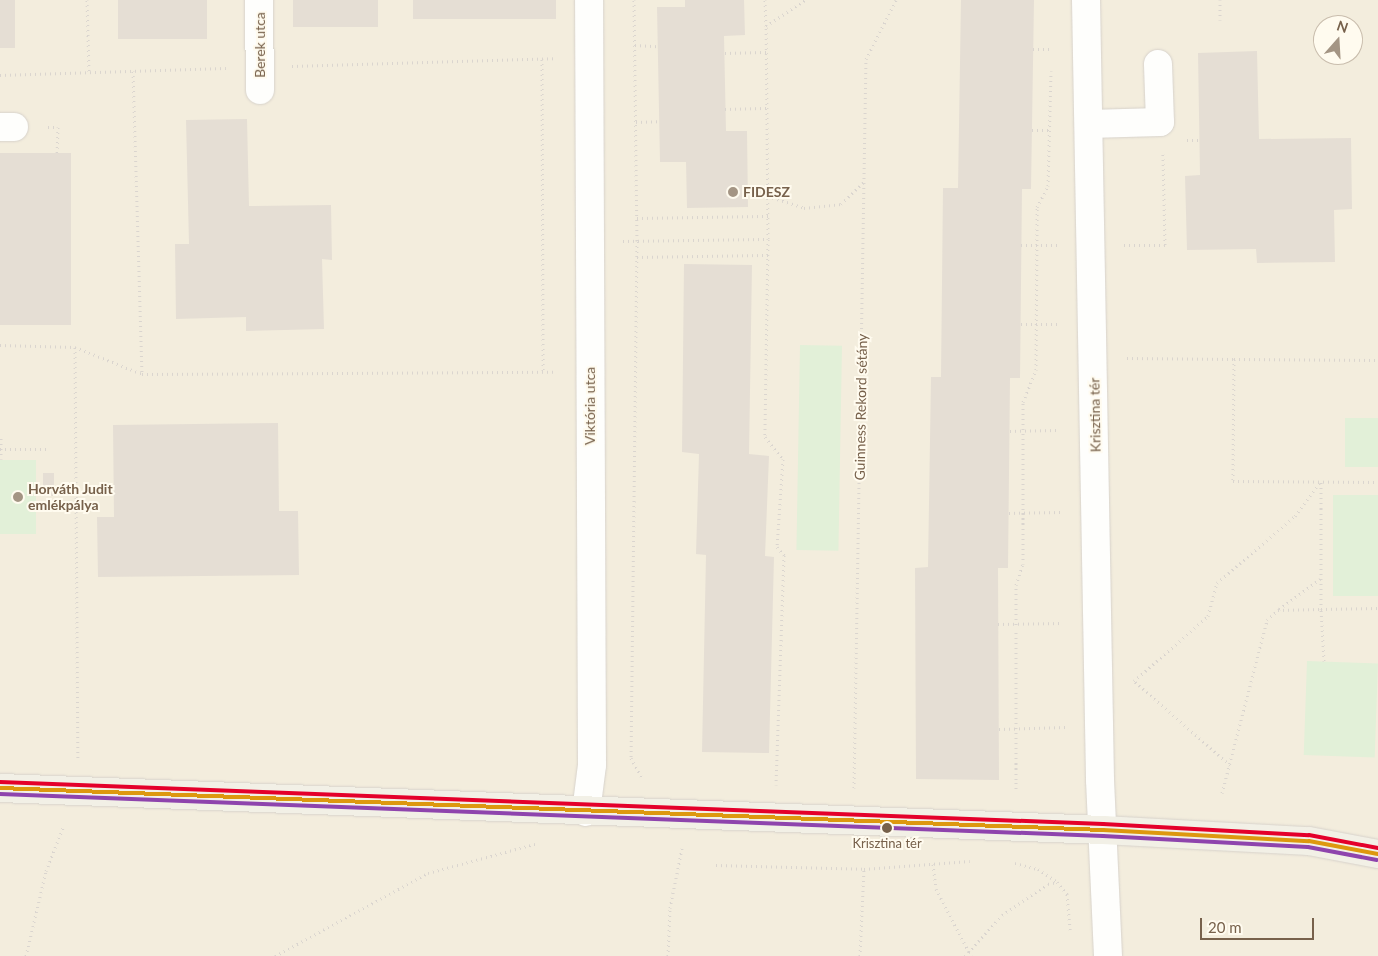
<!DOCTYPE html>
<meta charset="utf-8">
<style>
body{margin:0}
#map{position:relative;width:1378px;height:956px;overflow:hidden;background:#f8f5ed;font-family:Lato,sans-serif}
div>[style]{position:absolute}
.residential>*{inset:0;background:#f3eddd}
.green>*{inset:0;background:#e2f0d8;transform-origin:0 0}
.building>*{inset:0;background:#e5ded4;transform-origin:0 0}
.path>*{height:3px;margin-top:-1.5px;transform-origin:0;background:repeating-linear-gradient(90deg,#dad5cf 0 1px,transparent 0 5px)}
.roads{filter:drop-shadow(0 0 1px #d7d2cb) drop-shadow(0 0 1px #d7d2cb)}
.minor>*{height:28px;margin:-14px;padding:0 14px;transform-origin:14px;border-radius:14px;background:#fefefc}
.major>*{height:28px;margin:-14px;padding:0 14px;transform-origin:14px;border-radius:14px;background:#f2f0e6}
.bus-1>*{height:4px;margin:-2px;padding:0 2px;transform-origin:2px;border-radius:2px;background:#dd980f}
.bus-2>*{height:4px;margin:-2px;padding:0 2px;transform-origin:2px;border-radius:2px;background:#8e44ad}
.bus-3>*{height:4px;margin:-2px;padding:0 2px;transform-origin:2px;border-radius:2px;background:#e4002b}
.dots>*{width:14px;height:14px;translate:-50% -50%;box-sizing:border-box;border:2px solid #fffbef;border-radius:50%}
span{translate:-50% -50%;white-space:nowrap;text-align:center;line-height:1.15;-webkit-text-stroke:4px #fffbef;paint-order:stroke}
.bus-label{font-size:13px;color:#77614b}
.street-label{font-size:14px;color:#77614b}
.poi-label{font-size:14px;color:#77614b;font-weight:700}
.left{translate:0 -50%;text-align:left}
.north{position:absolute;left:1313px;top:15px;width:50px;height:50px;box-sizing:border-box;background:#fffbef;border:1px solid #c9bdad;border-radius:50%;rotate:19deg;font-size:14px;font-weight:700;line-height:20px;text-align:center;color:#77614b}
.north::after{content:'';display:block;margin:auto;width:18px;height:22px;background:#a49584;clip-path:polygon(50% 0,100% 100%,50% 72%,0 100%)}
.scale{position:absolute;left:1200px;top:918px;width:114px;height:22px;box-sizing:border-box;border:2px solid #77614b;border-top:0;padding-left:6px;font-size:15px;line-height:18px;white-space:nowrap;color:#77614b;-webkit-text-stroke:4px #fffbef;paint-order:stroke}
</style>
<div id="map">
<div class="residential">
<i style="clip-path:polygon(evenodd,0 0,1378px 0,1378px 956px,0 956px,0 0,1323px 25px,1353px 25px,1353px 55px,1323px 55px,1323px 25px)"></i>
</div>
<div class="green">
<i style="left:800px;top:345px;width:42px;height:205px;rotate:1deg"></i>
<i style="left:1378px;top:418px;width:49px;height:33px;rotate:90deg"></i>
<i style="left:0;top:460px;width:36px;height:74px"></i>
<i style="left:1378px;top:495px;width:101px;height:45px;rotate:90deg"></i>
<i style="left:1307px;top:661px;width:71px;height:94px;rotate:2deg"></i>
</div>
<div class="building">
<i style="left:0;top:0;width:15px;height:48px"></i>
<i style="left:118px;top:0;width:89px;height:39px"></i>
<i style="left:293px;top:0;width:85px;height:27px"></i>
<i style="left:413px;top:0;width:143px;height:19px"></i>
<i style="clip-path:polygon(685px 0,744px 0,745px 35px,724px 36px,726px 131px,747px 131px,748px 207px,687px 208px,686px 162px,660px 162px,657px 7px,685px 7px)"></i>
<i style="clip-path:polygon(961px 0,1034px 0,1031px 189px,1022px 189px,1020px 378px,1010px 378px,1008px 568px,998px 568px,999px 780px,916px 779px,915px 568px,928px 567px,931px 377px,941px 377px,943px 188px,958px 188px)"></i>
<i style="clip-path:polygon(1257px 51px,1259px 139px,1351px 138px,1352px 209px,1334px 210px,1335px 262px,1257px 263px,1256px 249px,1187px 250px,1185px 176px,1200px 175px,1198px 53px)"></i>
<i style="clip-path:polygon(247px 119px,249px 206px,331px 205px,332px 260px,322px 259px,324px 329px,246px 331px,246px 317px,176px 319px,175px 244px,189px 244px,186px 120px)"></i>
<i style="left:71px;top:153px;width:172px;height:71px;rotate:90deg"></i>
<i style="clip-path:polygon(684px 264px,752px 265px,749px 454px,769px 456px,765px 556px,774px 557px,769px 753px,702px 752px,706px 555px,696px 554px,699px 454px,682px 452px)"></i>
<i style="clip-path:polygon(278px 423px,279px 511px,298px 511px,299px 575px,98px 577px,97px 517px,114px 517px,113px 425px)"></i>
<i style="left:43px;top:473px;width:11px;height:23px"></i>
</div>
<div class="path">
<i style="left:87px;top:0;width:72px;rotate:88.4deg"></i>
<i style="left:634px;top:0;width:241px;rotate:89.3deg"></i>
<i style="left:637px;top:241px;width:517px;rotate:90.66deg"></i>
<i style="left:631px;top:758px;width:23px;rotate:61deg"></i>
<i style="left:765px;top:0;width:26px;rotate:88deg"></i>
<i style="left:1220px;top:0;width:20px;rotate:90deg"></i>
<i style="left:635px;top:45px;width:22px;rotate:3deg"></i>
<i style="left:1033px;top:49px;width:20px"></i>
<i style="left:725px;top:53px;width:41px;rotate:-1.4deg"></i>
<i style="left:542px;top:59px;width:313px;rotate:89.8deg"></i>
<i style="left:292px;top:66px;width:264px;rotate:-1.7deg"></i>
<i style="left:133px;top:71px;width:303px;rotate:88.3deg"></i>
<i style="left:0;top:75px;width:226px;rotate:-1.8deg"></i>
<i style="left:725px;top:109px;width:42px;rotate:-1.4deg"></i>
<i style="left:636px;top:122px;width:23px;rotate:-2deg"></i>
<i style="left:48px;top:127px;width:10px"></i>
<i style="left:58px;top:127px;width:26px;rotate:92deg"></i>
<i style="left:1032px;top:130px;width:20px"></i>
<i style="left:1187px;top:140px;width:12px"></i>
<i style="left:768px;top:196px;width:38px;rotate:18deg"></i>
<i style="left:804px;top:208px;width:37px;rotate:-6deg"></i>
<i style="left:841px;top:204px;width:32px;rotate:-44deg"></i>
<i style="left:637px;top:218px;width:131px;rotate:-0.9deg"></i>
<i style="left:768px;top:239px;width:198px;rotate:90.9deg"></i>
<i style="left:765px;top:437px;width:28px;rotate:51deg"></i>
<i style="left:783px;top:459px;width:88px;rotate:93.9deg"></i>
<i style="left:777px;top:547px;width:11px;rotate:49deg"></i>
<i style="left:784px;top:555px;width:230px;rotate:92deg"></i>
<i style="left:623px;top:241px;width:145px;rotate:-0.8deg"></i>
<i style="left:768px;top:239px;width:213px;rotate:-90.5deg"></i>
<i style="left:766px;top:26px;width:47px;rotate:-33.7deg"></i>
<i style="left:1021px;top:245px;width:37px"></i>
<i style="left:1124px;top:245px;width:41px"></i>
<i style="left:1165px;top:245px;width:91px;rotate:-91.3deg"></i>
<i style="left:637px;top:257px;width:131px;rotate:-0.9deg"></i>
<i style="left:1021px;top:324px;width:36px"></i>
<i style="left:0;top:345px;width:75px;rotate:1.5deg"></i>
<i style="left:75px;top:347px;width:72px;rotate:21.9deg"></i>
<i style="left:142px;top:374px;width:414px;rotate:-0.3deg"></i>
<i style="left:75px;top:347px;width:412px;rotate:89.6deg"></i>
<i style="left:1127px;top:358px;width:107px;rotate:0.5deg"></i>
<i style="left:1234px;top:359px;width:122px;rotate:90.5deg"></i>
<i style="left:1233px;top:481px;width:145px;rotate:0.4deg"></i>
<i style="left:1234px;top:359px;width:144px;rotate:0.4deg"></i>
<i style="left:1010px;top:431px;width:49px;rotate:-1.2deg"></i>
<i style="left:1px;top:438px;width:21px;rotate:90deg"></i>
<i style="left:0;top:449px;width:49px"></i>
<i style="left:1009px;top:513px;width:52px;rotate:-1.1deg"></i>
<i style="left:1279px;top:609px;width:51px;rotate:-36.2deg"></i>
<i style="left:998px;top:624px;width:65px;rotate:-0.9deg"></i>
<i style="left:1324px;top:661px;width:52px;rotate:-93.3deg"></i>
<i style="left:1321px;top:609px;width:57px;rotate:-1deg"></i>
<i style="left:999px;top:729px;width:67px;rotate:-1.7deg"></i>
<i style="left:1230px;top:765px;width:128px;rotate:-138.8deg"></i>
<i style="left:1134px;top:681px;width:98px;rotate:-41.3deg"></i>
<i style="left:1208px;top:616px;width:34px;rotate:-75deg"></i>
<i style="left:1217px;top:583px;width:103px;rotate:-40.7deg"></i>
<i style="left:1295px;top:516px;width:42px;rotate:-53.7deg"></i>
<i style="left:854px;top:788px;width:729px;rotate:-89.06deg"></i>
<i style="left:866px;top:59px;width:66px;rotate:-63deg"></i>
<i style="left:1016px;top:789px;width:204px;rotate:-90deg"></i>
<i style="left:1016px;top:585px;width:22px;rotate:-72deg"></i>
<i style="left:1023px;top:564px;width:162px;rotate:-90deg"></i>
<i style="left:1023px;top:402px;width:35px;rotate:-68deg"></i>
<i style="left:1036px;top:370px;width:163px;rotate:-89.6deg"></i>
<i style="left:1037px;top:207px;width:24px;rotate:-62deg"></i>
<i style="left:1048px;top:186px;width:115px;rotate:-88.5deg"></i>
<i style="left:1222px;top:793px;width:179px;rotate:-75.4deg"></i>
<i style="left:1267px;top:620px;width:15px;rotate:-42deg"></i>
<i style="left:1278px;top:610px;width:43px;rotate:-1.3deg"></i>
<i style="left:1321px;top:609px;width:127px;rotate:-90deg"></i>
<i style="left:1015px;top:863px;width:24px;rotate:15deg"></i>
<i style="left:1038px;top:869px;width:23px;rotate:34deg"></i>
<i style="left:1057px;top:882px;width:16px;rotate:50deg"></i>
<i style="left:1067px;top:894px;width:36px;rotate:85deg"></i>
<i style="left:933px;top:864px;width:25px;rotate:83deg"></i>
<i style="left:936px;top:889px;width:76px;rotate:62.4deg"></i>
<i style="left:716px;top:865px;width:148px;rotate:1.5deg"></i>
<i style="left:864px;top:869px;width:106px;rotate:-4.3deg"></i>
<i style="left:26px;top:956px;width:87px;rotate:-76.8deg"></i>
<i style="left:46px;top:871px;width:49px;rotate:-68.6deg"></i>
<i style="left:275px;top:956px;width:174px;rotate:-28.5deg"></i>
<i style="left:428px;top:873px;width:111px;rotate:-15.2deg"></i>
<i style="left:668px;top:956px;width:48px;rotate:-87.6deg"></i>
<i style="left:670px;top:908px;width:61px;rotate:-78.7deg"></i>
<i style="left:860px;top:956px;width:87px;rotate:-87.4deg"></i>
<i style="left:965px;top:956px;width:55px;rotate:-47.9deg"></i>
<i style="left:1002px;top:915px;width:55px;rotate:-34deg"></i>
<i style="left:1048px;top:884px;width:9px;rotate:-13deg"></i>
</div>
<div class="roads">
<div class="minor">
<i style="left:259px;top:0;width:90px;rotate:89.4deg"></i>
<i style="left:1086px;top:0;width:780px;rotate:88.97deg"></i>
<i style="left:1100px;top:780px;width:176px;rotate:87.4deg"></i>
<i style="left:1089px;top:124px;width:71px;rotate:-1.6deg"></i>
<i style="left:1160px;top:122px;width:58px;rotate:-92deg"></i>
<i style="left:0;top:127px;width:14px"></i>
<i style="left:586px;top:812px;width:47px;rotate:-82.7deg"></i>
<i style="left:592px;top:765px;width:765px;rotate:-90.22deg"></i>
</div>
<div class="major">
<i style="left:0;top:788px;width:1104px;rotate:2.18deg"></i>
<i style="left:1103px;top:830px;width:206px;rotate:3.1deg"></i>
<i style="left:1309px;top:841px;width:70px;rotate:10.7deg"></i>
</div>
</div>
<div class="bus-1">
<i style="left:0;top:788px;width:1104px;rotate:2.18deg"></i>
<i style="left:1103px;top:830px;width:206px;rotate:3.1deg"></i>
<i style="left:1309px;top:841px;width:70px;rotate:10.7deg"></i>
</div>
<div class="bus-2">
<i style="left:0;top:794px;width:1104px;rotate:2.18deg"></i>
<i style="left:1103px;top:836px;width:205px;rotate:3.1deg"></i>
<i style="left:1308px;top:847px;width:70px;rotate:10.7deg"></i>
</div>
<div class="bus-3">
<i style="left:0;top:782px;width:1104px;rotate:2.18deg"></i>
<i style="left:1103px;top:824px;width:206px;rotate:3.1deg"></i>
<i style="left:1309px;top:835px;width:70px;rotate:10.7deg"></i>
</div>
<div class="dots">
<i style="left:733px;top:192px;background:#a49584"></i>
<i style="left:18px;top:497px;background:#a49584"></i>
<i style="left:887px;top:828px;background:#77614b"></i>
</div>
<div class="bus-label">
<span style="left:887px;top:843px">Krisztina tér</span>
</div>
<div class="street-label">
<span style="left:260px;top:45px;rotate:-90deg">Berek utca</span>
<span style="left:590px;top:406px;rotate:-90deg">Viktória utca</span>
<span style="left:861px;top:407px;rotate:-89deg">Guinness Rekord sétány</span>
<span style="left:1095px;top:415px;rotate:-91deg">Krisztina tér</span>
</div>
<div class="poi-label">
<span class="left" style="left:743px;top:192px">FIDESZ</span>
<span class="left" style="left:28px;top:497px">Horváth Judit<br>emlékpálya</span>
</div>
<div class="north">N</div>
<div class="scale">20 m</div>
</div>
